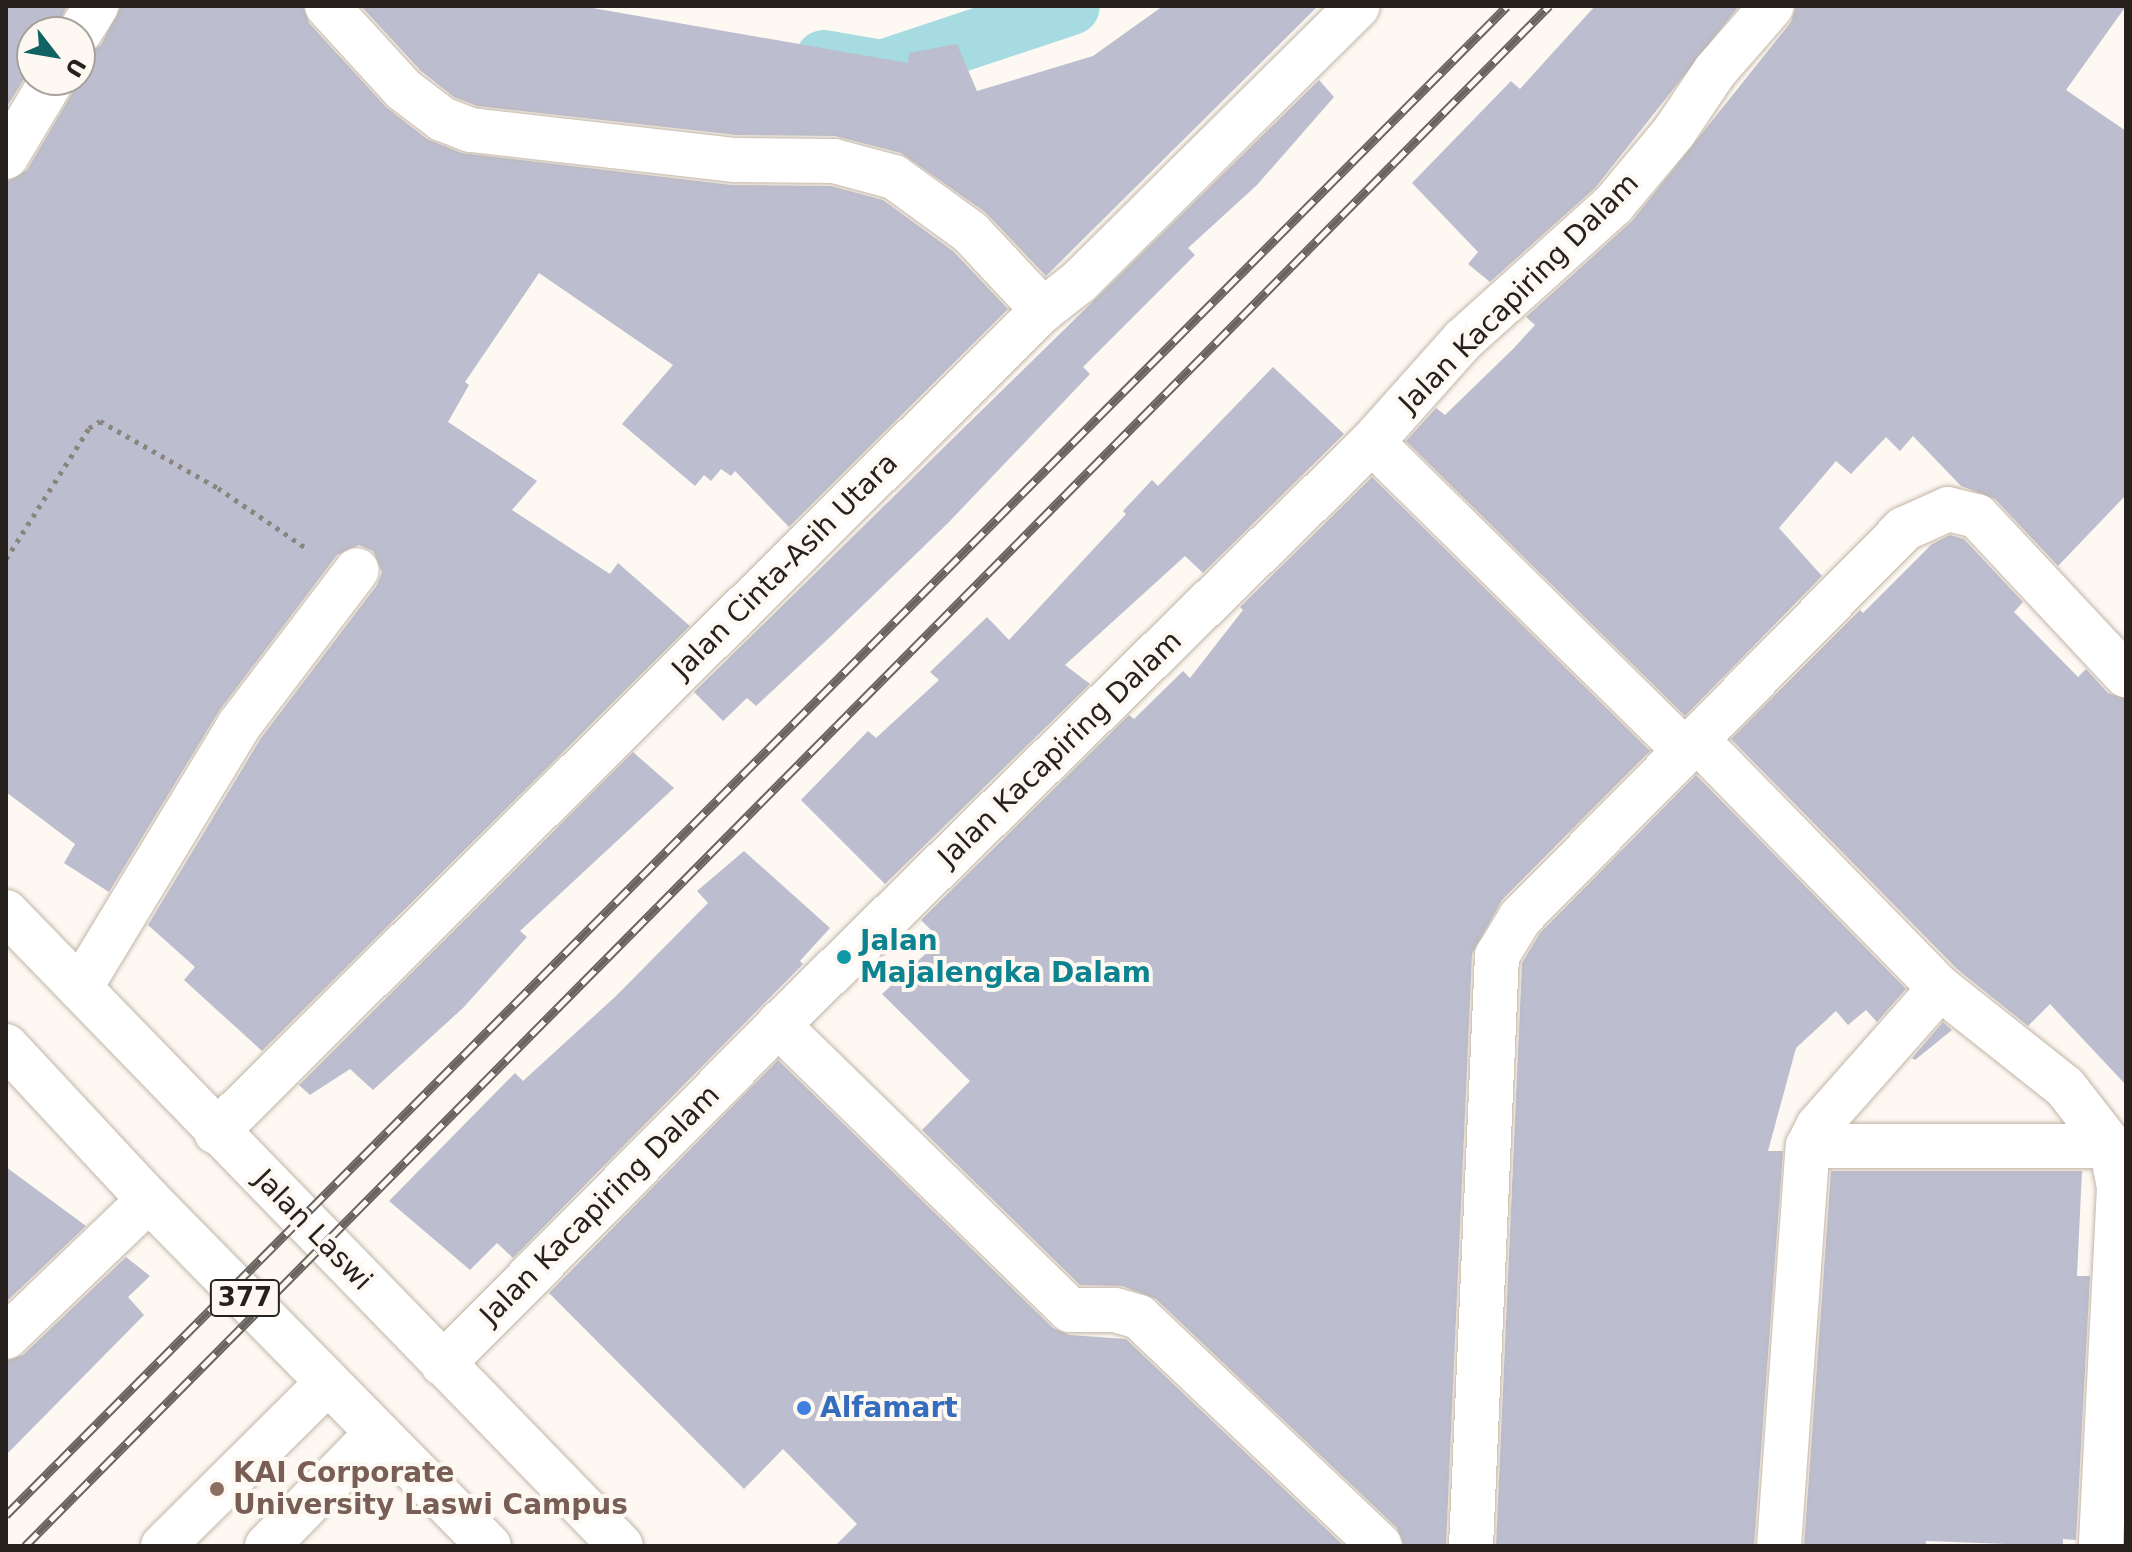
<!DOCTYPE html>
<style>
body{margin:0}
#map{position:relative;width:2132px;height:1552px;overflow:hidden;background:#fdf8f2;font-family:"DejaVu Sans",sans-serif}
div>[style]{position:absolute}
.canal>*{height:58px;margin:-29px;padding:0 29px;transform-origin:29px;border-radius:29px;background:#a6dbe1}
.building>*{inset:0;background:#bcbdce}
.path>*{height:5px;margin-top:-2.5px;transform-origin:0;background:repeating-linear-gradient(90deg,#8a857f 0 4px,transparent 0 10px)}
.roads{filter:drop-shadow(0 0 2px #c2b5a7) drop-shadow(0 0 2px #c2b5a7)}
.minor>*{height:44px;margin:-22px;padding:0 22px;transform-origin:22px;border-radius:22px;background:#fff}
.major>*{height:44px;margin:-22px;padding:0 22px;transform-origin:22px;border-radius:22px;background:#fff}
.rail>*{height:9px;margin-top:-4.5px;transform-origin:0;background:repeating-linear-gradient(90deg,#fdf8f2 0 18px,#69645f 0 36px);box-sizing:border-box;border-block:2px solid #69645f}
.dots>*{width:22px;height:22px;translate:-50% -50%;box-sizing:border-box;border:4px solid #fdf8f2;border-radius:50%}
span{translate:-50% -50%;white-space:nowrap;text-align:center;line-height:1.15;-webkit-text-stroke:8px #fdf8f2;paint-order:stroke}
.shield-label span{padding:2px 6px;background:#fdf8f2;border:2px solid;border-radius:6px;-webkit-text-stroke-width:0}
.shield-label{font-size:26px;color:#26211c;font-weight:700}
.street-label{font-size:28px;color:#26211c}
.culture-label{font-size:28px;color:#0d838f;font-weight:700}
.left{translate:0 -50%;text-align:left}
.shop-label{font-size:28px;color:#366cbe;font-weight:700}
.education-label{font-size:28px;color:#785e54;font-weight:700}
.frame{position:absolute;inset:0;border:8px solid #26211c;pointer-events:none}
.north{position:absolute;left:16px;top:16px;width:80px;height:80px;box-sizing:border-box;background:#fdf8f2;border:2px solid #a7a29c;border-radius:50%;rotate:121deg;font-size:22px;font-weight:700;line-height:32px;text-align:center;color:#26211c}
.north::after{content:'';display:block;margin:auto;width:28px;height:36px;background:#106264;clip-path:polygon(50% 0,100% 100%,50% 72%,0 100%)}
</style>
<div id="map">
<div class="canal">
<i style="left:824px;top:59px;width:59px;rotate:9.8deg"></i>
<i style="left:882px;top:69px;width:199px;rotate:-18.4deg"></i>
</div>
<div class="building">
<i style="clip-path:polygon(6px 6px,67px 6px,55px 32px,32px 32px,32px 66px,6px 108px)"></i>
<i style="clip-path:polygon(121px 6px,303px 6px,309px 23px,386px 107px,427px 139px,462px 153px,732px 185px,831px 186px,883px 200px,953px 251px,1008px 309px,789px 527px,735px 471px,731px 476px,721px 469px,711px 481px,704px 475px,695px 486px,622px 424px,673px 365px,539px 273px,465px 382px,469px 385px,448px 422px,537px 481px,512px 510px,610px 574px,618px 563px,690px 626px,262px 1051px,184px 980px,195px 967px,148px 925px,261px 738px,377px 585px,382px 572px,373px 551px,359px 545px,337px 555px,219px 711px,109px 892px,64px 863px,75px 844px,6px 792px,6px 182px,27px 170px,80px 80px,80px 57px,101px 45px)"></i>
<i style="clip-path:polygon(361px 6px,581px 6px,908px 63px,909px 53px,957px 44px,977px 91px,1093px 56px,1163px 6px,1318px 6px,1046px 276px,985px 212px,901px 153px,835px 136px,737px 135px,477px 106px,454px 97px,421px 71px)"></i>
<i style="clip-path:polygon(1595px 6px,1739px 6px,1595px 188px,1490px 282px,1468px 264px,1478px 252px,1412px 183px,1511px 81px,1520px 89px)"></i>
<i style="clip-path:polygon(1796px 6px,2126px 6px,2066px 90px,2126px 131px,2126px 495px,2058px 566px,1995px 499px,1961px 486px,1913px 436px,1900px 451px,1886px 437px,1851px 474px,1836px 461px,1779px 528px,1822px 576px,1685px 716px,1406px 441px,1436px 408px,1445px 415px,1514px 348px,1535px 325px,1526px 317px,1632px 221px,1791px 22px)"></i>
<i style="clip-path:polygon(1319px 80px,1334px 97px,1257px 185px,1188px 248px,1195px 255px,1083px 367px,1090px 374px,948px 523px,829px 638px,756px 706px,747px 698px,723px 721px,694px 692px)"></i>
<i style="clip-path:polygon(1273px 367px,1344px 434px,1203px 573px,1185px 556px,1065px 665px,1090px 684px,885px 884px,801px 800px,868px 731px,876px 738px,939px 680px,930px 672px,987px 617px,1009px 640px,1126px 514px,1123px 511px,1152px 480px,1158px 486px)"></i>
<i style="clip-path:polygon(1372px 477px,1650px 751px,1502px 900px,1472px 954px,1446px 1546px,1404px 1546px,1397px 1528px,1156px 1299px,1122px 1286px,1080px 1285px,922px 1130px,970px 1081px,882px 994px,933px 947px,927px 940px,934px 933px,921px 920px,1129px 715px,1134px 719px,1183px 671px,1190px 678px,1243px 610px,1240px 607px)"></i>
<i style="clip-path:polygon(1950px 535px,1964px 539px,2023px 602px,2014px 612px,2078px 677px,2086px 669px,2108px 693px,2126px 699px,2126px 1085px,2050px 1004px,2028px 1026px,1957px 969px,1731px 739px,1860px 610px,1863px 613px,1932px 544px)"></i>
<i style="clip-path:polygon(633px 752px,674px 788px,520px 931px,527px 937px,463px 1008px,373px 1090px,350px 1069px,310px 1095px,299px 1085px)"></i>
<i style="clip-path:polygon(1696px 775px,1906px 989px,1877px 1022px,1866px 1010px,1848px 1025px,1836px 1011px,1796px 1048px,1768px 1151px,1783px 1151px,1754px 1546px,1496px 1546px,1522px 963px,1540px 933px)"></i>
<i style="clip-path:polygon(744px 851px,830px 928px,800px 961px,803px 964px,513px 1258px,497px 1243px,470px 1270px,389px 1201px,515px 1073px,523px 1081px,616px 996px,708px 903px,697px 891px)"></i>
<i style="clip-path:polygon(1943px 1022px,1952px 1030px,1915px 1060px,1912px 1058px)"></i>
<i style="clip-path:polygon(778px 1060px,1053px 1328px,1070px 1335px,1126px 1339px,1344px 1546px,835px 1546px,857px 1524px,783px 1449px,744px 1489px,549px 1293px)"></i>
<i style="clip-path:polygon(6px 1167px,86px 1226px,6px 1302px)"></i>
<i style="clip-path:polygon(1831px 1171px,2082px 1171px,2077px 1276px,2090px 1276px,2076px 1540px,2063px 1539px,2063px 1546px,1926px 1541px,1926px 1546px,1804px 1546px)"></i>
<i style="clip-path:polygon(126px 1257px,150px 1276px,128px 1297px,144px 1315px,6px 1455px,6px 1361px,23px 1355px)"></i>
</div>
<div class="path">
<i style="left:6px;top:559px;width:155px;rotate:-57.6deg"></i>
<i style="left:89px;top:428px;width:13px;rotate:-32deg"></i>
<i style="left:100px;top:421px;width:136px;rotate:29.6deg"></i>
<i style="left:218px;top:488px;width:110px;rotate:34.3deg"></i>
</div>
<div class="roads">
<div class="minor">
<i style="left:327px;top:6px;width:114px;rotate:47.5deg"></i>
<i style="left:404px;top:90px;width:48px;rotate:37.3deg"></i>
<i style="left:442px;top:119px;width:31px;rotate:21deg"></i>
<i style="left:471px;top:130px;width:266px;rotate:6.5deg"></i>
<i style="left:735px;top:160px;width:99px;rotate:0.6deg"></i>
<i style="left:834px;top:161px;width:62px;rotate:14.9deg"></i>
<i style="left:894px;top:177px;width:94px;rotate:35.9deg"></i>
<i style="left:970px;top:232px;width:107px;rotate:46.9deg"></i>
<i style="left:80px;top:32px;width:31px;rotate:-58deg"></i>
<i style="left:6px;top:157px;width:90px;rotate:-59.1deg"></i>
<i style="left:1372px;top:442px;width:440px;rotate:44.6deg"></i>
<i style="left:1696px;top:739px;width:349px;rotate:45.6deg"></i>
<i style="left:1940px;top:988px;width:159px;rotate:38.4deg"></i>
<i style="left:2065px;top:1087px;width:75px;rotate:52.1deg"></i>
<i style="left:2111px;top:1146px;width:42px;rotate:79deg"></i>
<i style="left:2119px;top:1187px;width:359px;rotate:92.9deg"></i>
<i style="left:80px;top:988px;width:309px;rotate:-58.8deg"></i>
<i style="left:240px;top:724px;width:193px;rotate:-52.8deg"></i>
<i style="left:778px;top:1025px;width:408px;rotate:44.3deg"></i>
<i style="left:1070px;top:1310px;width:45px"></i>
<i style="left:1115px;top:1310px;width:25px;rotate:16deg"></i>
<i style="left:1139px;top:1317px;width:332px;rotate:43.5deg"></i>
<i style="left:216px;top:1132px;width:1166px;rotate:-44.83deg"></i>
<i style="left:1043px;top:310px;width:46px;rotate:-37.9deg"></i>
<i style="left:1079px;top:282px;width:392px;rotate:-44.7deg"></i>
<i style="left:1808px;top:1146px;width:303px"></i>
<i style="left:6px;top:1337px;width:198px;rotate:-43.8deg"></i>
<i style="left:443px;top:1364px;width:477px;rotate:-45.3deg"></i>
<i style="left:778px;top:1025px;width:832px;rotate:-44.46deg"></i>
<i style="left:1372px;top:442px;width:137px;rotate:-48.3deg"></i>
<i style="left:1463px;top:340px;width:202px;rotate:-42deg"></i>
<i style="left:1613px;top:205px;width:95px;rotate:-50.1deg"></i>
<i style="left:1674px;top:132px;width:73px;rotate:-56.1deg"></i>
<i style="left:1715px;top:71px;width:86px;rotate:-48.8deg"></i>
<i style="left:163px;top:1546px;width:231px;rotate:-44.8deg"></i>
<i style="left:267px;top:1546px;width:158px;rotate:-45.8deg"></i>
<i style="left:1471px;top:1546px;width:591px;rotate:-87.48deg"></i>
<i style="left:1497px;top:956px;width:44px;rotate:-58.8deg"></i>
<i style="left:1520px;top:918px;width:547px;rotate:-45.37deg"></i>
<i style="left:1904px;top:529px;width:48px;rotate:-24.4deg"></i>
<i style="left:1948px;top:509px;width:30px;rotate:14deg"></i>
<i style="left:1977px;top:516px;width:218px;rotate:46.9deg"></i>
<i style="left:1779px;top:1546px;width:401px;rotate:-85.9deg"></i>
<i style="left:1808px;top:1146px;width:22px;rotate:-63deg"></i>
<i style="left:1818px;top:1126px;width:184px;rotate:-48.5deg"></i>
</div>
<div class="major">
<i style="left:6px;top:912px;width:883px;rotate:45.87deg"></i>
<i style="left:6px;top:1046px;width:210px;rotate:47.1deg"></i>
<i style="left:149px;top:1200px;width:485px;rotate:45.5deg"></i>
</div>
</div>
<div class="rail">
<i style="left:6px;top:1515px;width:2128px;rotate:-45.15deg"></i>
<i style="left:25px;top:1546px;width:2167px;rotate:-45.3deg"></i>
</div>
<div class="dots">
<i style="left:844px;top:957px;background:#0f9aa8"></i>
<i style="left:804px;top:1408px;background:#3f7fe0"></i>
<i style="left:217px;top:1489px;background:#8d6e63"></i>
</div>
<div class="shield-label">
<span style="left:245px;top:1298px">377</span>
</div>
<div class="street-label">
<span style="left:1519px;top:293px;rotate:-45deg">Jalan Kacapiring Dalam</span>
<span style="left:785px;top:566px;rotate:-45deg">Jalan Cinta-Asih Utara</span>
<span style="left:1060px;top:749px;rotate:-44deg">Jalan Kacapiring Dalam</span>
<span style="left:600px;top:1205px;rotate:-45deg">Jalan Kacapiring Dalam</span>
<span style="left:313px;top:1230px;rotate:46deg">Jalan Laswi</span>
</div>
<div class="culture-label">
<span class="left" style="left:860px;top:957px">Jalan<br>Majalengka Dalam</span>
</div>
<div class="shop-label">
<span class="left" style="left:820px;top:1408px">Alfamart</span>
</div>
<div class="education-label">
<span class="left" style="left:233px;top:1489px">KAI Corporate<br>University Laswi Campus</span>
</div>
<div class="frame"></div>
<div class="north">U</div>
</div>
